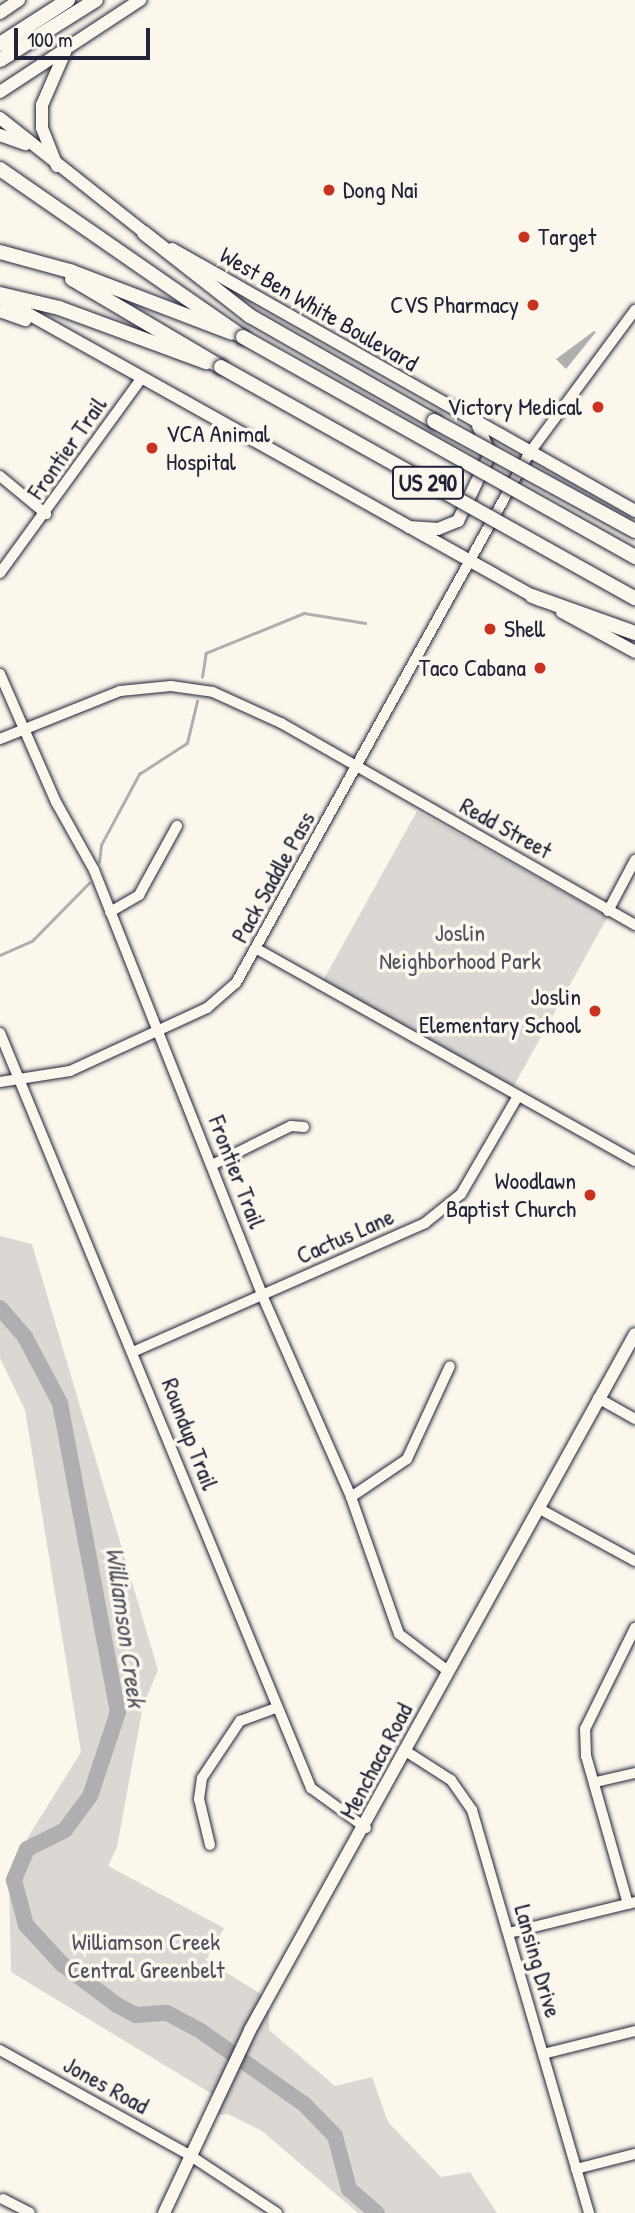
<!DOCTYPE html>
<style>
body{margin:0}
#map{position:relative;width:635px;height:2213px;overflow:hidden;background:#fbf7ec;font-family:"Patrick Hand",sans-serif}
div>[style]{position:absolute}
.green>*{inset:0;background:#dbd8d3;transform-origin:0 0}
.water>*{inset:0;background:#b1aeb0}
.stream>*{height:2.5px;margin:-1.25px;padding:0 1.25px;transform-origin:1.25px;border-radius:1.25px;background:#b1aeb0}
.river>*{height:16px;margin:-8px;padding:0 8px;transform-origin:8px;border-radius:8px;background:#b1aeb0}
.roads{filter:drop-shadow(0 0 2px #22223b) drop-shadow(0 0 2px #22223b)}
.minor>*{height:10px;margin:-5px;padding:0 5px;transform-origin:5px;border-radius:5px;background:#fbf7ec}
.major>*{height:12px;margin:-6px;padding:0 6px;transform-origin:6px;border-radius:6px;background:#fbf7ec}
.highway>*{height:14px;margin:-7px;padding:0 7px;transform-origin:7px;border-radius:7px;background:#fbf7ec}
.bridges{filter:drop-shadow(0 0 2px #22223b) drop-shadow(0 0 2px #22223b)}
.highway-bridge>*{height:14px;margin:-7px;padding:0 7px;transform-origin:7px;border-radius:7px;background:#fbf7ec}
.dots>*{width:19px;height:19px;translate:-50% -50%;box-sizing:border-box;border:4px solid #fbf7ec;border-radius:50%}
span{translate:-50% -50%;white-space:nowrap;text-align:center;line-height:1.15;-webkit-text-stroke:7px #fbf7ec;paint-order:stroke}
.shield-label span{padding:2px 5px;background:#fbf7ec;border:2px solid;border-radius:5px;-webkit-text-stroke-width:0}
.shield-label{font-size:23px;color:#22223b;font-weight:700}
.poi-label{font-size:24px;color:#22223b}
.left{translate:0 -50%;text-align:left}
.right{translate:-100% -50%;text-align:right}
.street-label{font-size:24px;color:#22223b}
.park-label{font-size:24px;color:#505061}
.water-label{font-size:26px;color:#545364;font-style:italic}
.scale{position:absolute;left:14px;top:28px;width:136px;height:32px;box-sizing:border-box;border:4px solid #22223b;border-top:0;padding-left:9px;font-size:21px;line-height:24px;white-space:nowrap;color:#22223b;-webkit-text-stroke:5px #fbf7ec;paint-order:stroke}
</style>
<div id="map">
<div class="green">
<i style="left:417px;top:811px;width:218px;height:194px;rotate:29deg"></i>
<i style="clip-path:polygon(0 1236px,32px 1244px,158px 1670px,143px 1706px,117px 1847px,108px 1866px,224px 1928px,206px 1960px,269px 1999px,269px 2030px,335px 2086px,372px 2077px,388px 2122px,441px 2177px,470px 2172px,497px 2213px,358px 2213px,262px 2131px,228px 2114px,209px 2116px,217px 2097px,11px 1972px,9px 1883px,15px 1858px,81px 1752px,25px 1410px,0 1358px)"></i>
</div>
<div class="water">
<i style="clip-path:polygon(594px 331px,596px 332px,566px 369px,556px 359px)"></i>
</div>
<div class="stream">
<i style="left:202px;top:677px;width:24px;rotate:-81deg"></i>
<i style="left:206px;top:653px;width:106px;rotate:-22.2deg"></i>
<i style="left:304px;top:613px;width:62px;rotate:9.3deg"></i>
<i style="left:99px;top:862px;width:17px;rotate:-83deg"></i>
<i style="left:101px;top:845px;width:81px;rotate:-61.8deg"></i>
<i style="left:139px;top:774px;width:57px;rotate:-32.9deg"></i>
<i style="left:187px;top:743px;width:43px;rotate:-76.6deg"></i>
<i style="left:0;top:955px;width:35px;rotate:-24deg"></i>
<i style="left:32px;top:941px;width:81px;rotate:-45.5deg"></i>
</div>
<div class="river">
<i style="left:0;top:1308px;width:38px;rotate:49deg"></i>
<i style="left:25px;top:1337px;width:75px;rotate:62.1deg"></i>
<i style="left:60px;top:1403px;width:314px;rotate:79.4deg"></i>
<i style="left:118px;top:1712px;width:89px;rotate:108.4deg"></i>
<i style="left:90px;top:1796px;width:42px;rotate:126.3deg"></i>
<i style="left:65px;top:1830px;width:42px;rotate:153.4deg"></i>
<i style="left:27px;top:1849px;width:34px;rotate:113deg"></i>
<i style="left:14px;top:1880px;width:47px;rotate:75.1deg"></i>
<i style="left:26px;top:1925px;width:53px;rotate:47.3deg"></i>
<i style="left:62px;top:1964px;width:69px;rotate:36.7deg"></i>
<i style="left:117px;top:2005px;width:21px;rotate:28deg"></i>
<i style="left:136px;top:2015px;width:31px;rotate:-4deg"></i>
<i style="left:167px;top:2013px;width:40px;rotate:28deg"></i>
<i style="left:202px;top:2032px;width:126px;rotate:35.3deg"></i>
<i style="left:305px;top:2105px;width:43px;rotate:45.9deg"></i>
<i style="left:335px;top:2136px;width:55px;rotate:75.2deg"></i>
<i style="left:349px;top:2189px;width:37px;rotate:41deg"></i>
</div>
<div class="roads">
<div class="minor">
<i style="left:0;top:476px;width:60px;rotate:39.6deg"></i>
<i style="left:0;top:573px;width:238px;rotate:-54deg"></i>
<i style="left:0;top:674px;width:140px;rotate:66.4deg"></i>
<i style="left:56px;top:802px;width:78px;rotate:60.8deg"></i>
<i style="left:94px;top:870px;width:457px;rotate:68.4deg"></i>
<i style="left:262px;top:1295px;width:221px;rotate:66.2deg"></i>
<i style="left:351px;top:1497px;width:145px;rotate:70.7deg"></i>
<i style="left:399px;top:1634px;width:61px;rotate:37.1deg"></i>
<i style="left:0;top:739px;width:129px;rotate:-21.8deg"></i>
<i style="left:120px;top:691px;width:51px;rotate:-5.6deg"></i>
<i style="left:171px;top:686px;width:42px;rotate:8.1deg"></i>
<i style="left:213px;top:692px;width:75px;rotate:24.5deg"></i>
<i style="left:281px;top:723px;width:408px;rotate:29.7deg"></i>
<i style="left:608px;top:911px;width:58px;rotate:-62.1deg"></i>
<i style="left:110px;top:912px;width:34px;rotate:-30deg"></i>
<i style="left:139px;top:895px;width:79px;rotate:-61.2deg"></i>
<i style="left:257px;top:949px;width:433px;rotate:29.3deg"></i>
<i style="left:0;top:1033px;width:817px;rotate:67.61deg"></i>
<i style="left:311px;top:1788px;width:68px;rotate:36deg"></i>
<i style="left:0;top:1082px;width:71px;rotate:-8.9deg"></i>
<i style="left:70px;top:1071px;width:151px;rotate:-24.7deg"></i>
<i style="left:207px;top:1008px;width:38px;rotate:-41deg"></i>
<i style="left:236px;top:983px;width:607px;rotate:-61.03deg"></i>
<i style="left:530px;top:452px;width:177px;rotate:-53.5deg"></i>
<i style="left:212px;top:1165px;width:88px;rotate:-26.3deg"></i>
<i style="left:291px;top:1126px;width:13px;rotate:4deg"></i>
<i style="left:135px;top:1351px;width:317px;rotate:-23.8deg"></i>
<i style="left:425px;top:1223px;width:46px;rotate:-38.9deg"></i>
<i style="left:461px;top:1194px;width:113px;rotate:-59.8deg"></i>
<i style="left:598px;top:1398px;width:43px;rotate:29.6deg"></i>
<i style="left:351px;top:1497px;width:68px;rotate:-34.2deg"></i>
<i style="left:407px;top:1459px;width:102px;rotate:-65.2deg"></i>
<i style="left:538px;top:1508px;width:111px;rotate:28.7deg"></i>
<i style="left:404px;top:1750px;width:56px;rotate:32.6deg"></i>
<i style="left:451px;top:1780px;width:37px;rotate:55deg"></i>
<i style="left:472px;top:1810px;width:420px;rotate:73.8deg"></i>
<i style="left:596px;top:1782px;width:40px;rotate:-13deg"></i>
<i style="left:210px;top:1845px;width:47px;rotate:-103.4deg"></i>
<i style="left:199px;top:1799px;width:21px;rotate:-82deg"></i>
<i style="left:202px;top:1778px;width:69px;rotate:-56.3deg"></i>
<i style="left:240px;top:1721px;width:37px;rotate:-20deg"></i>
<i style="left:628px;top:1904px;width:154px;rotate:-105.8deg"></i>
<i style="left:586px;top:1756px;width:27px;rotate:-92deg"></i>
<i style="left:585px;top:1729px;width:113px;rotate:-63.7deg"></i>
<i style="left:509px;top:1933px;width:130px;rotate:-13.8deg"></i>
<i style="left:0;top:2050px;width:218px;rotate:29deg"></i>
<i style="left:191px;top:2156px;width:103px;rotate:33.5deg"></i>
<i style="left:543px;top:2054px;width:95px;rotate:-14deg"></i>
<i style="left:576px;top:2169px;width:61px;rotate:-14.3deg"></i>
<i style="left:3px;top:2199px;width:30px;rotate:27deg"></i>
</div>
<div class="major">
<i style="left:0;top:13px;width:23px;rotate:-34deg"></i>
<i style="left:0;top:92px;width:168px;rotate:-33.3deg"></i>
<i style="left:0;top:118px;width:191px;rotate:38.4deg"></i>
<i style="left:0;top:135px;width:27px;rotate:20deg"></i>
<i style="left:57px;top:166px;width:41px;rotate:-111.5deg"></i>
<i style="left:42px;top:128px;width:23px;rotate:-90deg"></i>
<i style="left:42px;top:105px;width:58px;rotate:-66.5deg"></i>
<i style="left:172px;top:249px;width:532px;rotate:29.5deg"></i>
<i style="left:0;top:298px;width:619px;rotate:29.22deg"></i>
<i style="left:0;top:311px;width:27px;rotate:20deg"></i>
<i style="left:409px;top:527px;width:29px;rotate:4deg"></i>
<i style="left:438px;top:529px;width:22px;rotate:-22deg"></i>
<i style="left:458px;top:521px;width:74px;rotate:-64.5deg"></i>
<i style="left:490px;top:454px;width:30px;rotate:-113deg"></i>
<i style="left:562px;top:612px;width:83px;rotate:28.7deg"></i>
<i style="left:164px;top:2213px;width:202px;rotate:-64.8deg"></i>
<i style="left:250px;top:2030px;width:795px;rotate:-61.05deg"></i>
</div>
<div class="highway">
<i style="left:0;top:44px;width:81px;rotate:-32.9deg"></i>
<i style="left:0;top:60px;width:113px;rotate:-32deg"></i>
<i style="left:0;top:169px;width:295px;rotate:34.7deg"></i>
<i style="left:144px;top:233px;width:135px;rotate:38.1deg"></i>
<i style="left:250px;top:316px;width:212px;rotate:29.7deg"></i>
<i style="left:0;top:252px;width:73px;rotate:15.2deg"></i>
<i style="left:70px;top:271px;width:173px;rotate:20.9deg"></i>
<i style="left:72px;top:279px;width:173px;rotate:30.6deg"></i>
<i style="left:0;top:294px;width:61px;rotate:13.3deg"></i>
<i style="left:59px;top:308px;width:157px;rotate:20.2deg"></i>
<i style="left:532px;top:596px;width:109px;rotate:19.8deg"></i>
</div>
</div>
<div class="bridges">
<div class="highway-bridge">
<i style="left:243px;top:337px;width:450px;rotate:29.3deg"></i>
<i style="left:221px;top:367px;width:474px;rotate:29.2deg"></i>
<i style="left:434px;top:421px;width:229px;rotate:28.7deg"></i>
</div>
</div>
<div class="dots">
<i style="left:329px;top:190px;background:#c8321e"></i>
<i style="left:524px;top:237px;background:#c8321e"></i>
<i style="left:533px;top:305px;background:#c8321e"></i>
<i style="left:598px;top:407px;background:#c8321e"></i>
<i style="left:152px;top:448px;background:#c8321e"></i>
<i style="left:490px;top:629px;background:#c8321e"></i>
<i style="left:540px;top:668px;background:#c8321e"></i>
<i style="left:595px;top:1011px;background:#c8321e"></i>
<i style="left:590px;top:1195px;background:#c8321e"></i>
</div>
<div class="shield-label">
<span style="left:428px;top:483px">US 290</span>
</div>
<div class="poi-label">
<span class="left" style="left:343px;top:190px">Dong Nai</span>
<span class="left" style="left:538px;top:237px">Target</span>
<span class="right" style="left:519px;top:305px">CVS Pharmacy</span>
<span class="right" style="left:582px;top:407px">Victory Medical</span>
<span class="left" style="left:166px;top:448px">VCA Animal<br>Hospital</span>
<span class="left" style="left:504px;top:629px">Shell</span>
<span class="right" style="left:526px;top:668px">Taco Cabana</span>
<span class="right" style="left:581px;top:1011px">Joslin<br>Elementary School</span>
<span class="right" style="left:576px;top:1195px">Woodlawn<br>Baptist Church</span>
</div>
<div class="street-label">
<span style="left:319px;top:309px;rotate:30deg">West Ben White Boulevard</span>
<span style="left:67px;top:448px;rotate:-55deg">Frontier Trail</span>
<span style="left:506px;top:828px;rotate:29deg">Redd Street</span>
<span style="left:273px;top:877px;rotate:-61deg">Pack Saddle Pass</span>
<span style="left:237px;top:1172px;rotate:69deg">Frontier Trail</span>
<span style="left:345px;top:1236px;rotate:-24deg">Cactus Lane</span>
<span style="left:190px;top:1434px;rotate:69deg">Roundup Trail</span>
<span style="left:376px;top:1761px;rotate:-62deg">Menchaca Road</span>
<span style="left:538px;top:1961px;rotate:74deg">Lansing Drive</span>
<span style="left:106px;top:2085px;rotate:29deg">Jones Road</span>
</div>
<div class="park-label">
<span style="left:460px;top:947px">Joslin<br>Neighborhood Park</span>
<span style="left:146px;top:1956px">Williamson Creek<br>Central Greenbelt</span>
</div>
<div class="water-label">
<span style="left:126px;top:1627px;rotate:82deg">Williamson Creek</span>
</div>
<div class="scale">100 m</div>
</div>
